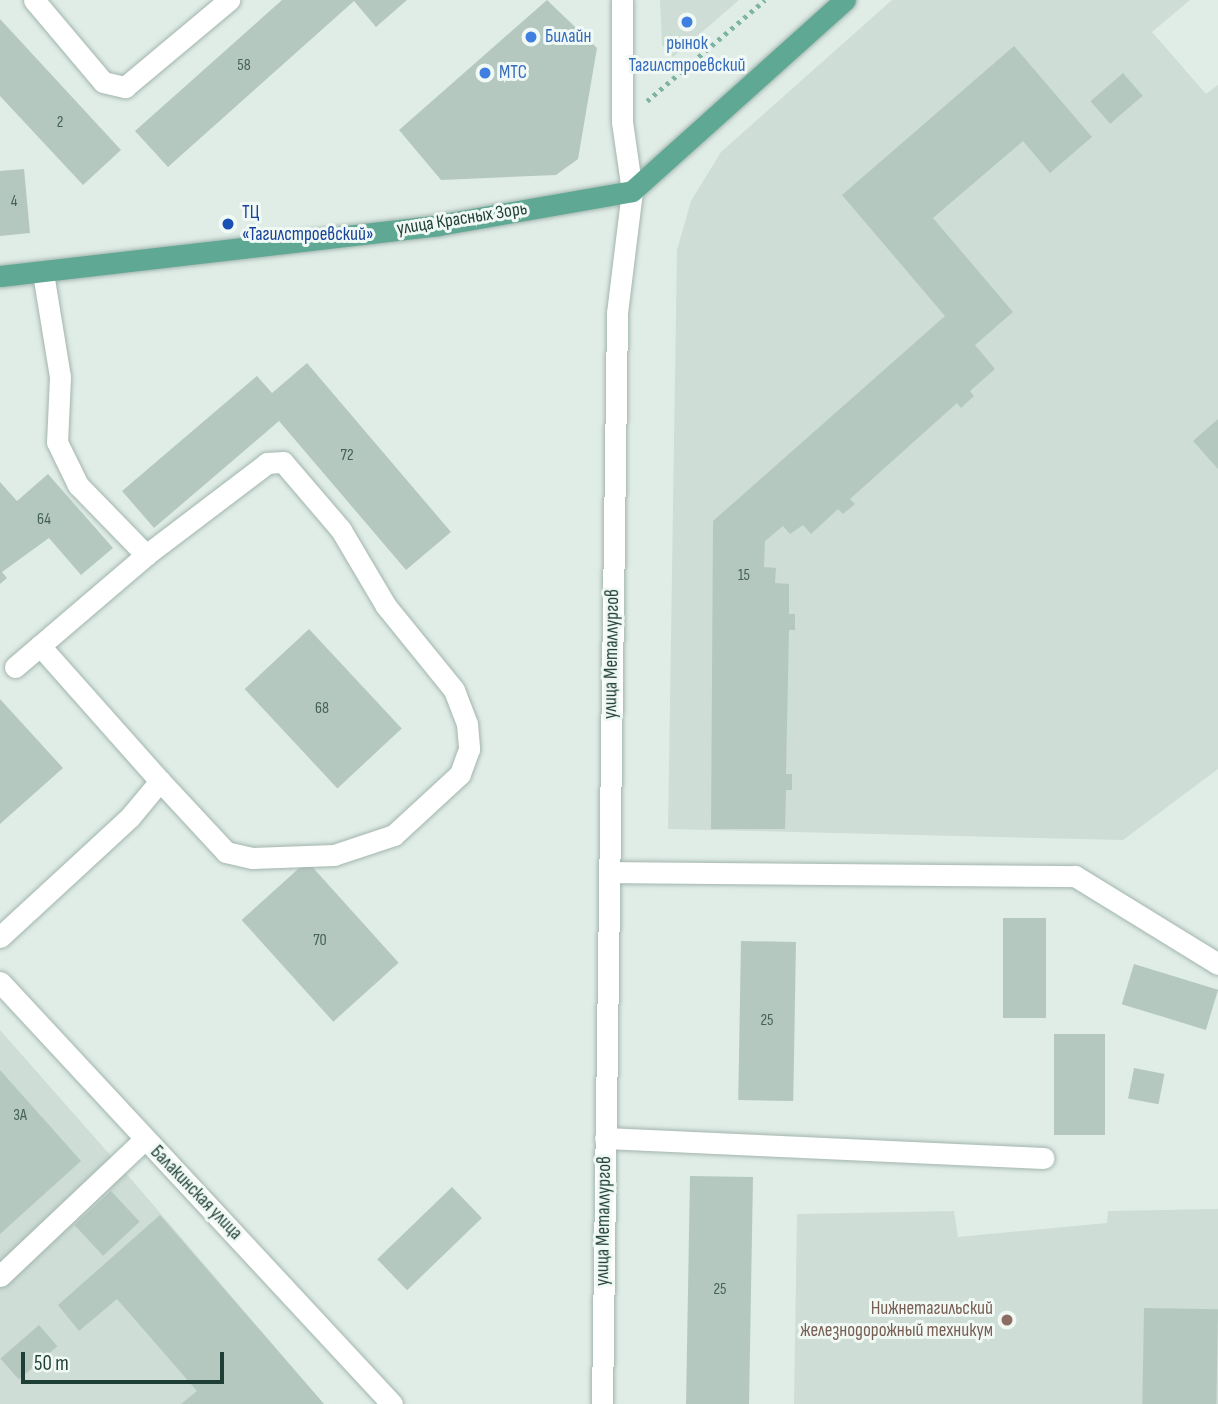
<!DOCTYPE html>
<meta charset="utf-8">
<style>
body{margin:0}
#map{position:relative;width:1218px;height:1404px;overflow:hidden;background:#e0ede7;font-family:"Sofia Sans Condensed",sans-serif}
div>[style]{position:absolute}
.built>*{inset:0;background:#ceddd6}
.building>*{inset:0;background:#b5c8c0;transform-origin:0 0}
.path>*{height:4.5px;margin-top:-2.25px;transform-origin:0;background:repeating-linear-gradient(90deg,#7db4a2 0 3.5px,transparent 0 8.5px)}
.roads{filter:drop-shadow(0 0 2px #a2b5ae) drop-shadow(0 0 2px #a2b5ae)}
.minor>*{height:21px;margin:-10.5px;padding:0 10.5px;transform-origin:10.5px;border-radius:10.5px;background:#fff}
.major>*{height:21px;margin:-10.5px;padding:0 10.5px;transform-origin:10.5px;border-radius:10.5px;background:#5fa894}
.dots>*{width:19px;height:19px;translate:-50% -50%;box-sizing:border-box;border:4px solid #f1f9f5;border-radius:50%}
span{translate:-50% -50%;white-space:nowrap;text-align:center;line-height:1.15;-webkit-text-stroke:6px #f1f9f5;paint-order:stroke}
.number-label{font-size:16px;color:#446158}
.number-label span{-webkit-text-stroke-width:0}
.shop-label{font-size:19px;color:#366cbe}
.left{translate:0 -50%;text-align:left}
.transit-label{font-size:19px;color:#164399}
.street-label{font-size:19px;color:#1f3f36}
.education-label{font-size:19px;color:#785e54}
.right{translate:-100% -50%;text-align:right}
.scale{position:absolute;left:21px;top:1352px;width:203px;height:32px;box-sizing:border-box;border:4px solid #1f3f36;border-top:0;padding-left:9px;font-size:21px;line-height:24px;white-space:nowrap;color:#1f3f36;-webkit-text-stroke:5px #f1f9f5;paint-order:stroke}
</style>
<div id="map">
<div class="built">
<i style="clip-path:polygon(660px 0,739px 0,673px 57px,662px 45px)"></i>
<i style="clip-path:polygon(892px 0,1190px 0,1152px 32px,1206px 94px,1218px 85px,1218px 769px,1123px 840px,668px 829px,677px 250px,691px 201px,721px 152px)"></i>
<i style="clip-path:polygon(0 1030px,119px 1165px,324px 1404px,0 1404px)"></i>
<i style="clip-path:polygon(1218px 1209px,1218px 1404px,794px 1404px,797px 1214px,954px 1211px,958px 1237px,1107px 1223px,1108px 1211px)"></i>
</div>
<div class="building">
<i style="clip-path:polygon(282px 0,407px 0,376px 27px,354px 1px,168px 167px,135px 131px)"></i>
<i style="clip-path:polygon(547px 0,597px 48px,578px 159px,556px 175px,441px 180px,399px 130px)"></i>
<i style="clip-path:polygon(0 19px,121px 150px,83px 185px,0 96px)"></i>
<i style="clip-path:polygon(1014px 46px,1092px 137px,1050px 173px,1023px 141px,933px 218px,1013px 312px,975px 345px,995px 369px,970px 391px,974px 396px,961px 408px,957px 403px,850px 499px,855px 504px,843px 514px,838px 509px,811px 534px,803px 525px,790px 534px,783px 526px,765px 541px,764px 567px,776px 568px,775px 583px,789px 584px,789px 614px,795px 614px,795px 630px,789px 630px,786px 774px,792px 774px,792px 790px,786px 790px,785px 829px,711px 829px,713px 521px,945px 316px,842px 195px)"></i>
<i style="left:1123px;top:73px;width:30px;height:43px;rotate:49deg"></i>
<i style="clip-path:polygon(24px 169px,30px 233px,0 236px,0 171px)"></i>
<i style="clip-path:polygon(307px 363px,451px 532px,406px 570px,279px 421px,154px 528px,122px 491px,257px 376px,272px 393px)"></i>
<i style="clip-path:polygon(1218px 419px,1218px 469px,1193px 441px)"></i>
<i style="clip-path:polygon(48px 474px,113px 548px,81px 575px,49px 538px,2px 572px,7px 578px,0 584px,0 482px,17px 501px)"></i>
<i style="left:309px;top:629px;width:136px;height:88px;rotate:47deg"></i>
<i style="clip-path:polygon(0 699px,63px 768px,0 824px)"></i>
<i style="left:307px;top:861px;width:137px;height:88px;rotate:48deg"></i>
<i style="left:1003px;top:918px;width:43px;height:100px"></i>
<i style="left:741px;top:941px;width:55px;height:159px;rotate:1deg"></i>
<i style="left:1134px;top:964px;width:88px;height:42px;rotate:17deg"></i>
<i style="left:1054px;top:1034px;width:51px;height:101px"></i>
<i style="left:1134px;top:1068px;width:31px;height:31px;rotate:11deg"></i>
<i style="clip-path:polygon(0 1070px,81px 1161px,0 1234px)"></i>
<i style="left:690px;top:1176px;width:63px;height:228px;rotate:1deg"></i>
<i style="left:452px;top:1187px;width:43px;height:104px;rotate:46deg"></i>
<i style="left:111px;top:1191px;width:42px;height:50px;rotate:47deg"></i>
<i style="clip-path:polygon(160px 1215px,324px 1404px,181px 1404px,197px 1391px,117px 1299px,79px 1331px,58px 1305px)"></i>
<i style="left:1144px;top:1308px;width:74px;height:96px;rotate:1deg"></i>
<i style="left:39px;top:1325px;width:28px;height:51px;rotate:49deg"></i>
</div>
<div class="path">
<i style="left:647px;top:101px;width:155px;rotate:-40.6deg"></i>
</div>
<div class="roads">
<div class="minor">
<i style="left:34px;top:0;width:107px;rotate:49.9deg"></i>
<i style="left:103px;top:82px;width:23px;rotate:13deg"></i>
<i style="left:125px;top:87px;width:136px;rotate:-39.9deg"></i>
<i style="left:43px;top:273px;width:105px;rotate:80.7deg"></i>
<i style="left:60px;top:377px;width:65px;rotate:92.6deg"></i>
<i style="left:57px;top:442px;width:48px;rotate:64deg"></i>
<i style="left:78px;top:485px;width:98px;rotate:45.8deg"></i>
<i style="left:15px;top:667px;width:172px;rotate:-40.5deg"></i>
<i style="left:146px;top:555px;width:152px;rotate:-37.2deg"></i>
<i style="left:267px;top:463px;width:16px;rotate:-4deg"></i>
<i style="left:283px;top:462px;width:89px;rotate:49.5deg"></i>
<i style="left:341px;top:530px;width:88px;rotate:59.4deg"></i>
<i style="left:386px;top:606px;width:108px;rotate:51deg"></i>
<i style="left:454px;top:690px;width:36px;rotate:69deg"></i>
<i style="left:467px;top:724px;width:25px;rotate:85deg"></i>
<i style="left:469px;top:749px;width:27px;rotate:110deg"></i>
<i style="left:460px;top:774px;width:90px;rotate:137.3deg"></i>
<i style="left:394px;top:835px;width:63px;rotate:161.6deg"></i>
<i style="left:334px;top:855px;width:82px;rotate:177.9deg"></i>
<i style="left:252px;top:858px;width:27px;rotate:-167deg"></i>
<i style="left:226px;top:852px;width:97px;rotate:-132.9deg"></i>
<i style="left:609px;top:872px;width:466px;rotate:0.5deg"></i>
<i style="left:1075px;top:876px;width:168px;rotate:31.6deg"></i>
<i style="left:0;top:937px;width:177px;rotate:-42.7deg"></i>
<i style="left:130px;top:817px;width:47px;rotate:-50.2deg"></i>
<i style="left:160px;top:781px;width:181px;rotate:-131.6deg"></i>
<i style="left:0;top:982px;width:576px;rotate:47.11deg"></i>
<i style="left:605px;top:1138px;width:439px;rotate:2.6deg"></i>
<i style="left:0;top:1276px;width:198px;rotate:-43.4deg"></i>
<i style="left:602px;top:1404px;width:1091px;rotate:-89.21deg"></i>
<i style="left:617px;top:313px;width:123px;rotate:-83deg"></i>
<i style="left:632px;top:191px;width:70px;rotate:-98.2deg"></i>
<i style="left:622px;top:122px;width:122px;rotate:-90deg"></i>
</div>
<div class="major">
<i style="left:0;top:276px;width:441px;rotate:-6.6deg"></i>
<i style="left:438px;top:225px;width:197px;rotate:-9.9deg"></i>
<i style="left:632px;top:191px;width:286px;rotate:-41.9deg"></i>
</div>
</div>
<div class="dots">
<i style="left:687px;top:22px;background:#3f7fe0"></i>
<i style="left:531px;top:37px;background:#3f7fe0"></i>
<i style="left:485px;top:73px;background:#3f7fe0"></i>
<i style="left:228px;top:224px;background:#1a4fb4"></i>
<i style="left:1007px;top:1320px;background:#8d6e63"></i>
</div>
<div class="number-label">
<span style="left:244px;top:66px">58</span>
<span style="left:60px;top:123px">2</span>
<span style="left:14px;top:202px">4</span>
<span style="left:347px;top:456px">72</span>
<span style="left:44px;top:520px">64</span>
<span style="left:744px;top:576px">15</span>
<span style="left:322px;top:709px">68</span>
<span style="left:320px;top:941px">70</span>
<span style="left:767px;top:1021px">25</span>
<span style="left:20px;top:1116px">3А</span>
<span style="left:720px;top:1290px">25</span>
</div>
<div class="shop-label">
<span class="left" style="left:545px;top:37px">Билайн</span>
<span style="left:687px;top:55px">рынок<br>Тагилстроевский</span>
<span class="left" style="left:499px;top:73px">МТС</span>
</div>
<div class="transit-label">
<span class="left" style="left:242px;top:224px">ТЦ<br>«Тагилстроевский»</span>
</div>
<div class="street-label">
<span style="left:462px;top:219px;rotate:-9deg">улица Красных Зорь</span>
<span style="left:612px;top:654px;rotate:-89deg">улица Металлургов</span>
<span style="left:196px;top:1193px;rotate:46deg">Балакинская улица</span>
<span style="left:604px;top:1221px;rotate:-89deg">улица Металлургов</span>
</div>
<div class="education-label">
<span class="right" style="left:993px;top:1320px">Нижнетагильский<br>железнодорожный техникум</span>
</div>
<div class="scale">50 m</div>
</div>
